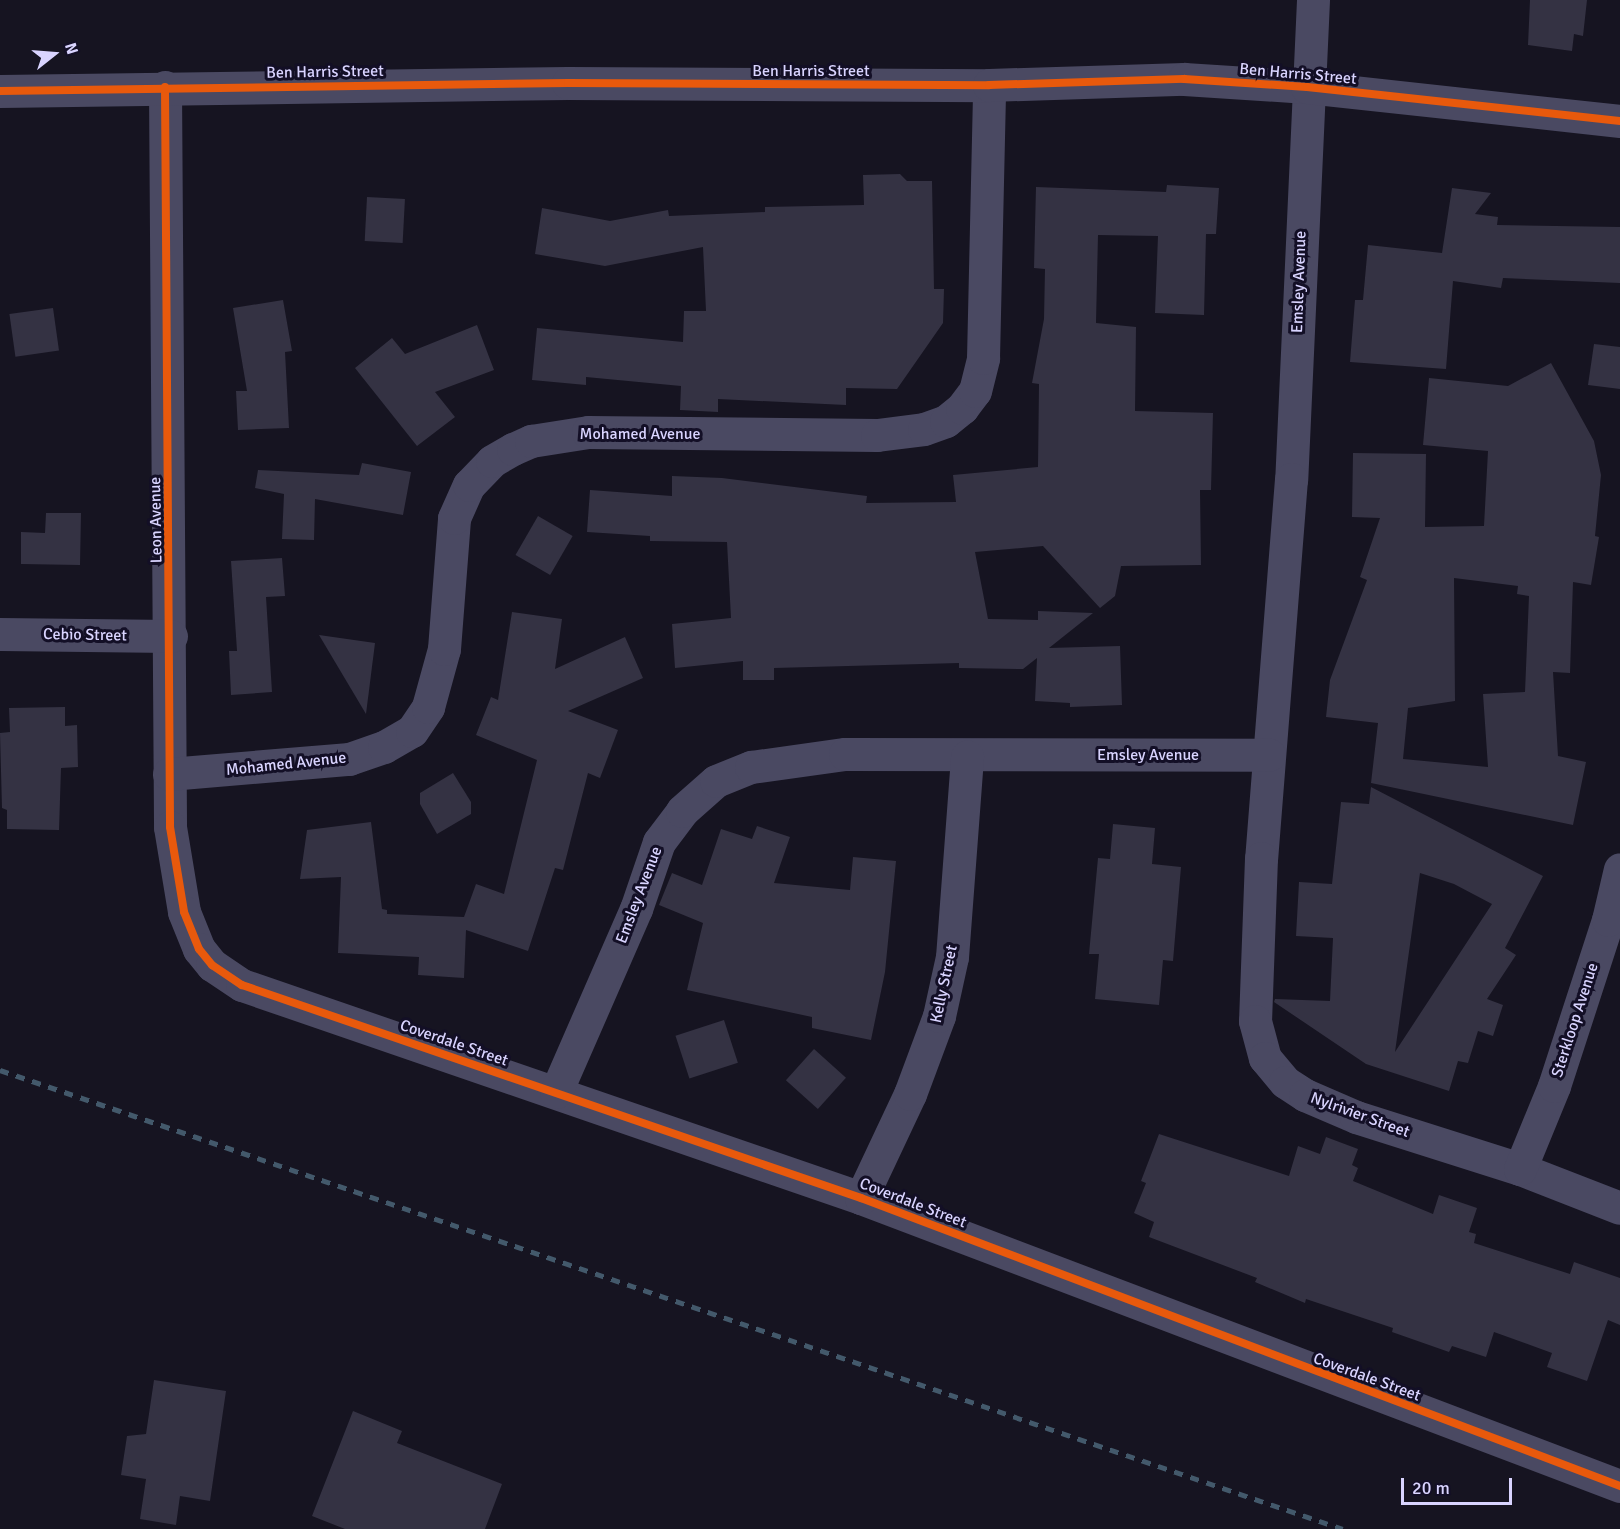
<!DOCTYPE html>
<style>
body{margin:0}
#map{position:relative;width:1620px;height:1529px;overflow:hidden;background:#161421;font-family:Signika,sans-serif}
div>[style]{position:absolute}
.building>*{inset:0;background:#343243;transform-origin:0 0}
.minor>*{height:33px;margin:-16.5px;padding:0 16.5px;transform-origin:16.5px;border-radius:16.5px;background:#4a4962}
.tertiary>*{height:33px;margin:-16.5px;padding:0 16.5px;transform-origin:16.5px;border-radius:16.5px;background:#4a4962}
.rail>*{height:4.5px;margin-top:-2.25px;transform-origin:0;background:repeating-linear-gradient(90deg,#43596b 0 9px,transparent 0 17px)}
.cycleway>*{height:8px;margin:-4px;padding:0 4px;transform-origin:4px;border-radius:4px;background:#e8590c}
span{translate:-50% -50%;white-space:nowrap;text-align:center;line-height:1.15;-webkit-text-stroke:6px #130f26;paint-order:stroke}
.street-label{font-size:16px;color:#d9d4ff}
.north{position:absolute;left:24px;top:24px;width:60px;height:60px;-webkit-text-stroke:4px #130f26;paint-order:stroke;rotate:73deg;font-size:16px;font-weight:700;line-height:24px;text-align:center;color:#d9d4ff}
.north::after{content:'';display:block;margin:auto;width:21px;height:27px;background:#d9d4ff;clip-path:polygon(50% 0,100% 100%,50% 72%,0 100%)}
.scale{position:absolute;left:1401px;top:1478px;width:111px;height:27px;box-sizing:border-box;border:3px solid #d9d4ff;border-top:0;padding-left:8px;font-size:18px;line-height:21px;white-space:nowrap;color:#d9d4ff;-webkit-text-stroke:4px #130f26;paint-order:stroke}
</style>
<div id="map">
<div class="building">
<i style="clip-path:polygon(1530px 0,1587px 0,1583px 36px,1574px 34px,1572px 51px,1528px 45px)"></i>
<i style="clip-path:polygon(900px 174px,907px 181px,932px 181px,934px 289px,944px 289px,943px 323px,897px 389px,846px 388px,846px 405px,718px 399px,718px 412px,680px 410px,681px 386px,586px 377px,586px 385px,532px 380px,537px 328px,683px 342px,684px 311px,706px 311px,703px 247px,605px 266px,535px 254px,542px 208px,610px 221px,668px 210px,669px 216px,765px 212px,765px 207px,864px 205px,863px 175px)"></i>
<i style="clip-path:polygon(1167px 185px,1219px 188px,1216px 234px,1206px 234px,1204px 315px,1155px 313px,1158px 236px,1098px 235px,1096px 323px,1136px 327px,1135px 411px,1213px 413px,1211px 490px,1200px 490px,1201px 565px,1121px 566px,1115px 596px,1100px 608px,1043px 546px,975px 552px,988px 619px,1038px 620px,1038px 611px,1093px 613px,1049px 648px,1120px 646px,1122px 705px,1070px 707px,1070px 703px,1035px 701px,1037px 658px,1023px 669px,959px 668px,959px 663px,774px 668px,774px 680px,743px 680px,743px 661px,675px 668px,672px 624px,731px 618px,727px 542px,650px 541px,650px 536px,587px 532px,590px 490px,672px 496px,672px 476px,722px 478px,867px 496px,866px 503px,956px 502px,953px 475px,1038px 467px,1039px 384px,1032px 383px,1044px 319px,1045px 269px,1034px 268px,1036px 187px,1166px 192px)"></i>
<i style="clip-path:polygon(1452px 188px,1491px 193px,1475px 214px,1498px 217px,1497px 225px,1620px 227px,1620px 283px,1503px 278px,1501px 288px,1453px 281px,1446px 369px,1350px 362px,1355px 300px,1363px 300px,1368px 245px,1442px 253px)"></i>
<i style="left:367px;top:197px;width:38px;height:44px;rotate:3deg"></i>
<i style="clip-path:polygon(283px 300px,292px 351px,285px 352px,289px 428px,238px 430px,236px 391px,247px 391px,233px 308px)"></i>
<i style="left:53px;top:308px;width:43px;height:44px;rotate:82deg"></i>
<i style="clip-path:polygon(477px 325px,494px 370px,435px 392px,455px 417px,417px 446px,355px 368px,392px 338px,405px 354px)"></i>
<i style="clip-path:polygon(1594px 344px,1620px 347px,1620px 389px,1588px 385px)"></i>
<i style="clip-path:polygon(evenodd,1551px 363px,1594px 441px,1601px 475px,1595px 536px,1599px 537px,1591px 585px,1573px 582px,1570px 673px,1553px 672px,1558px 756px,1586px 762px,1573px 825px,1371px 783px,1378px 723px,1326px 717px,1330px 680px,1367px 580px,1360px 577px,1380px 518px,1352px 517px,1353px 453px,1426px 454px,1425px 527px,1484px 526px,1488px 451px,1423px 445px,1429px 378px,1508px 386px,1551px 363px,1454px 578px,1518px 586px,1517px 594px,1529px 596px,1525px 692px,1483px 694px,1488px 767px,1403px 759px,1408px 708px,1455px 701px,1454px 578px)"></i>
<i style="clip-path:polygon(362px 463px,411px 472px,403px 515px,315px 499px,314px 540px,282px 539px,284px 494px,255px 488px,258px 470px,359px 475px)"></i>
<i style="clip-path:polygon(46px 513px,81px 513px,80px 565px,21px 564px,21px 532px,45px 533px)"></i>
<i style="left:538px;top:516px;width:40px;height:45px;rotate:30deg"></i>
<i style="clip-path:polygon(282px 558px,285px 596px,266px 597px,272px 692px,231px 695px,229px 651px,237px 651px,231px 561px)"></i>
<i style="clip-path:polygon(512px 612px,562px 619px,555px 669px,625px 637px,643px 678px,568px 711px,618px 730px,600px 778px,588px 773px,563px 870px,555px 868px,528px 951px,466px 930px,464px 978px,418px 975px,419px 957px,338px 953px,341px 877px,300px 879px,307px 830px,371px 822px,382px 909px,387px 910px,387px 914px,464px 917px,476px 884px,504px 894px,537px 760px,476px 735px,491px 697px,498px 700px)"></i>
<i style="clip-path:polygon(319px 635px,375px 643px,366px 714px)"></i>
<i style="clip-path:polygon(65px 707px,65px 726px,77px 725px,78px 767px,61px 768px,59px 830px,7px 829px,7px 810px,2px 808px,0 733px,10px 732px,9px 708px)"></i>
<i style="clip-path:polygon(453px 773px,471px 802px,471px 814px,437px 834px,420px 804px,420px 793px)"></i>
<i style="clip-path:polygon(evenodd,1371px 787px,1543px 876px,1505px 948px,1516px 955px,1487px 999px,1503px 1005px,1493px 1036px,1478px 1031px,1468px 1063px,1458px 1061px,1449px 1091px,1366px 1064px,1274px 1002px,1275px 999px,1330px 1001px,1333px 938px,1296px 936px,1299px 882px,1332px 884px,1341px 802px,1369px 804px,1371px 787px,1420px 873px,1454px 884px,1492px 904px,1395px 1052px,1420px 873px)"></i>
<i style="clip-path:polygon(1113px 824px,1155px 828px,1152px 864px,1181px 867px,1173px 961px,1163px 960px,1159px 1005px,1095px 999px,1099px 954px,1089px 954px,1098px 858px,1110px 859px)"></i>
<i style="clip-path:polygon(757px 826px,790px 837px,774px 883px,850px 890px,853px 857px,896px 861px,885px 972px,871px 1040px,812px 1028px,812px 1017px,687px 990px,703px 923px,659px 905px,672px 873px,702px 885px,721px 829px,752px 839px)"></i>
<i style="left:724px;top:1020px;width:45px;height:51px;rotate:72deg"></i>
<i style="left:814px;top:1049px;width:43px;height:42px;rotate:42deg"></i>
<i style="clip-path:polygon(1159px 1134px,1289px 1176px,1298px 1146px,1320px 1154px,1326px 1137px,1358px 1149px,1352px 1165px,1358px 1168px,1353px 1181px,1433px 1214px,1439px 1195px,1477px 1208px,1469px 1232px,1476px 1234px,1474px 1243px,1570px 1274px,1574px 1262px,1620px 1278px,1620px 1325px,1608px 1320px,1587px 1381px,1547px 1367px,1552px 1353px,1494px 1332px,1486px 1357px,1452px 1346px,1449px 1352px,1392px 1332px,1393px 1328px,1306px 1299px,1305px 1303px,1255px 1282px,1257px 1278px,1149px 1237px,1154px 1222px,1134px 1213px,1146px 1183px,1141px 1181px)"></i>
<i style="clip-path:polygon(154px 1380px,226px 1391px,210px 1501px,180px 1496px,176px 1525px,140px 1519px,146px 1479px,121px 1475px,127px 1436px,146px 1434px)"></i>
<i style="clip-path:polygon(353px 1411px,402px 1431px,397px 1443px,502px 1484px,485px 1529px,345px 1529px,312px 1516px)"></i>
</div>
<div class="minor">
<i style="left:1313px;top:0;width:480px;rotate:92.6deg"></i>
<i style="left:1291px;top:479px;width:380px;rotate:94.5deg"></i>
<i style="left:1261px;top:858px;width:163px;rotate:92.1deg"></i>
<i style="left:1255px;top:1021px;width:38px;rotate:75deg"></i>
<i style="left:1265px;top:1058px;width:31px;rotate:50deg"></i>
<i style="left:1285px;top:1082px;width:24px;rotate:33deg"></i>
<i style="left:1305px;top:1095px;width:56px;rotate:23.3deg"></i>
<i style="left:1356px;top:1117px;width:172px;rotate:17.6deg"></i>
<i style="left:1520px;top:1169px;width:107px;rotate:21.3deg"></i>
<i style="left:165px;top:87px;width:740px;rotate:89.61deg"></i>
<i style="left:170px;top:827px;width:86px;rotate:80.6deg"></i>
<i style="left:184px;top:912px;width:40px;rotate:68deg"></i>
<i style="left:199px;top:949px;width:21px;rotate:51deg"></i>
<i style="left:212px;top:965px;width:36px;rotate:34deg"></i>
<i style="left:242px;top:985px;width:655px;rotate:18.99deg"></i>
<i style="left:861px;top:1198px;width:812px;rotate:20.78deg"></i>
<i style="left:0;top:634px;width:171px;rotate:0.7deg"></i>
<i style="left:169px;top:774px;width:181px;rotate:-4.8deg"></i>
<i style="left:349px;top:759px;width:37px;rotate:-19deg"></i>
<i style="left:384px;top:747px;width:32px;rotate:-30deg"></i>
<i style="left:412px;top:731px;width:29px;rotate:-56deg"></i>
<i style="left:428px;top:707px;width:60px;rotate:-74.6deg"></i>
<i style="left:444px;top:649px;width:131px;rotate:-85.6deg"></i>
<i style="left:454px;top:518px;width:36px;rotate:-66deg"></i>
<i style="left:469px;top:485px;width:33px;rotate:-46deg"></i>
<i style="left:492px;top:461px;width:24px;rotate:-30deg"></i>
<i style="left:513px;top:449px;width:20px;rotate:-24deg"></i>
<i style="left:531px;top:441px;width:58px;rotate:-9deg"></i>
<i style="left:588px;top:432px;width:289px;rotate:0.6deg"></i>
<i style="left:877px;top:435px;width:47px;rotate:-7.3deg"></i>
<i style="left:924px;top:429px;width:23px;rotate:-20deg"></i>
<i style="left:946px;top:421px;width:21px;rotate:-39deg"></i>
<i style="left:962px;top:408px;width:21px;rotate:-53deg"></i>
<i style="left:975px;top:391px;width:34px;rotate:-76deg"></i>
<i style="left:983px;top:358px;width:273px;rotate:-88.7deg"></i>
<i style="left:556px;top:1092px;width:200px;rotate:-66.4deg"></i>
<i style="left:636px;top:909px;width:71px;rotate:-71.1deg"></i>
<i style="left:659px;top:842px;width:39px;rotate:-53deg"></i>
<i style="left:682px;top:811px;width:45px;rotate:-41.4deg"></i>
<i style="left:716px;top:781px;width:38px;rotate:-22deg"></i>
<i style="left:751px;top:767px;width:95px;rotate:-7.9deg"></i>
<i style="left:845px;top:754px;width:424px;rotate:0.1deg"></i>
<i style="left:1520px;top:1169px;width:90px;rotate:-67.7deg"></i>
<i style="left:1554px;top:1086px;width:175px;rotate:-72deg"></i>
<i style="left:1608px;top:920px;width:52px;rotate:-76.8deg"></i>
<i style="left:861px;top:1198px;width:115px;rotate:-64.8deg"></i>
<i style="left:910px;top:1094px;width:83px;rotate:-69.6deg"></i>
<i style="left:939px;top:1016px;width:60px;rotate:-77.6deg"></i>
<i style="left:952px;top:957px;width:201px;rotate:-85.7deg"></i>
</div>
<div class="tertiary">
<i style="left:0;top:91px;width:568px;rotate:-0.81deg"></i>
<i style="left:568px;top:83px;width:421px;rotate:0.3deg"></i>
<i style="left:989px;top:85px;width:195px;rotate:-1.8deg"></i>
<i style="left:1184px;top:79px;width:123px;rotate:3.7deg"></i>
<i style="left:1307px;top:87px;width:315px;rotate:6.2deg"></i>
</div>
<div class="rail">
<i style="left:0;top:1070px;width:1419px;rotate:18.87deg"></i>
</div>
<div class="cycleway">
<i style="left:165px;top:87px;width:740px;rotate:89.61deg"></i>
<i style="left:170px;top:827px;width:86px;rotate:80.6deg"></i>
<i style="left:184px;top:912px;width:40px;rotate:68deg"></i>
<i style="left:199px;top:949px;width:21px;rotate:51deg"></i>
<i style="left:212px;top:965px;width:36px;rotate:34deg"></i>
<i style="left:242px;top:985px;width:655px;rotate:18.99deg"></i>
<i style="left:861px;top:1198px;width:812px;rotate:20.78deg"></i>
<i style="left:0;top:91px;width:568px;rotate:-0.81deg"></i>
<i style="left:568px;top:83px;width:421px;rotate:0.3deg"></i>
<i style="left:989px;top:85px;width:195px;rotate:-1.8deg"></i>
<i style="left:1184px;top:79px;width:123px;rotate:3.7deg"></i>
<i style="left:1307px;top:87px;width:315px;rotate:6.2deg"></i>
</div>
<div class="street-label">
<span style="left:811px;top:71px">Ben Harris Street</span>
<span style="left:325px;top:72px;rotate:-1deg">Ben Harris Street</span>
<span style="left:1298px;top:74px;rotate:5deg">Ben Harris Street</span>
<span style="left:1299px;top:282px;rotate:-88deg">Emsley Avenue</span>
<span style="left:640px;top:434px">Mohamed Avenue</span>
<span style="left:156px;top:520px;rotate:-91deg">Leon Avenue</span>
<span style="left:85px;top:635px;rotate:1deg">Cebio Street</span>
<span style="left:1148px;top:755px">Emsley Avenue</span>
<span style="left:286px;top:764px;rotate:-6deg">Mohamed Avenue</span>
<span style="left:639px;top:895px;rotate:-69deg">Emsley Avenue</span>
<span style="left:944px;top:984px;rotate:-78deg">Kelly Street</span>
<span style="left:1575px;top:1020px;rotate:-72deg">Sterkloop Avenue</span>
<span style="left:454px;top:1043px;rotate:19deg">Coverdale Street</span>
<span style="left:1360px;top:1115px;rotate:20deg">Nylrivier Street</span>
<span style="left:913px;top:1203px;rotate:21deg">Coverdale Street</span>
<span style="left:1367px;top:1377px;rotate:20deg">Coverdale Street</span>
</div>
<div class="north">N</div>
<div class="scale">20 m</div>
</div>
